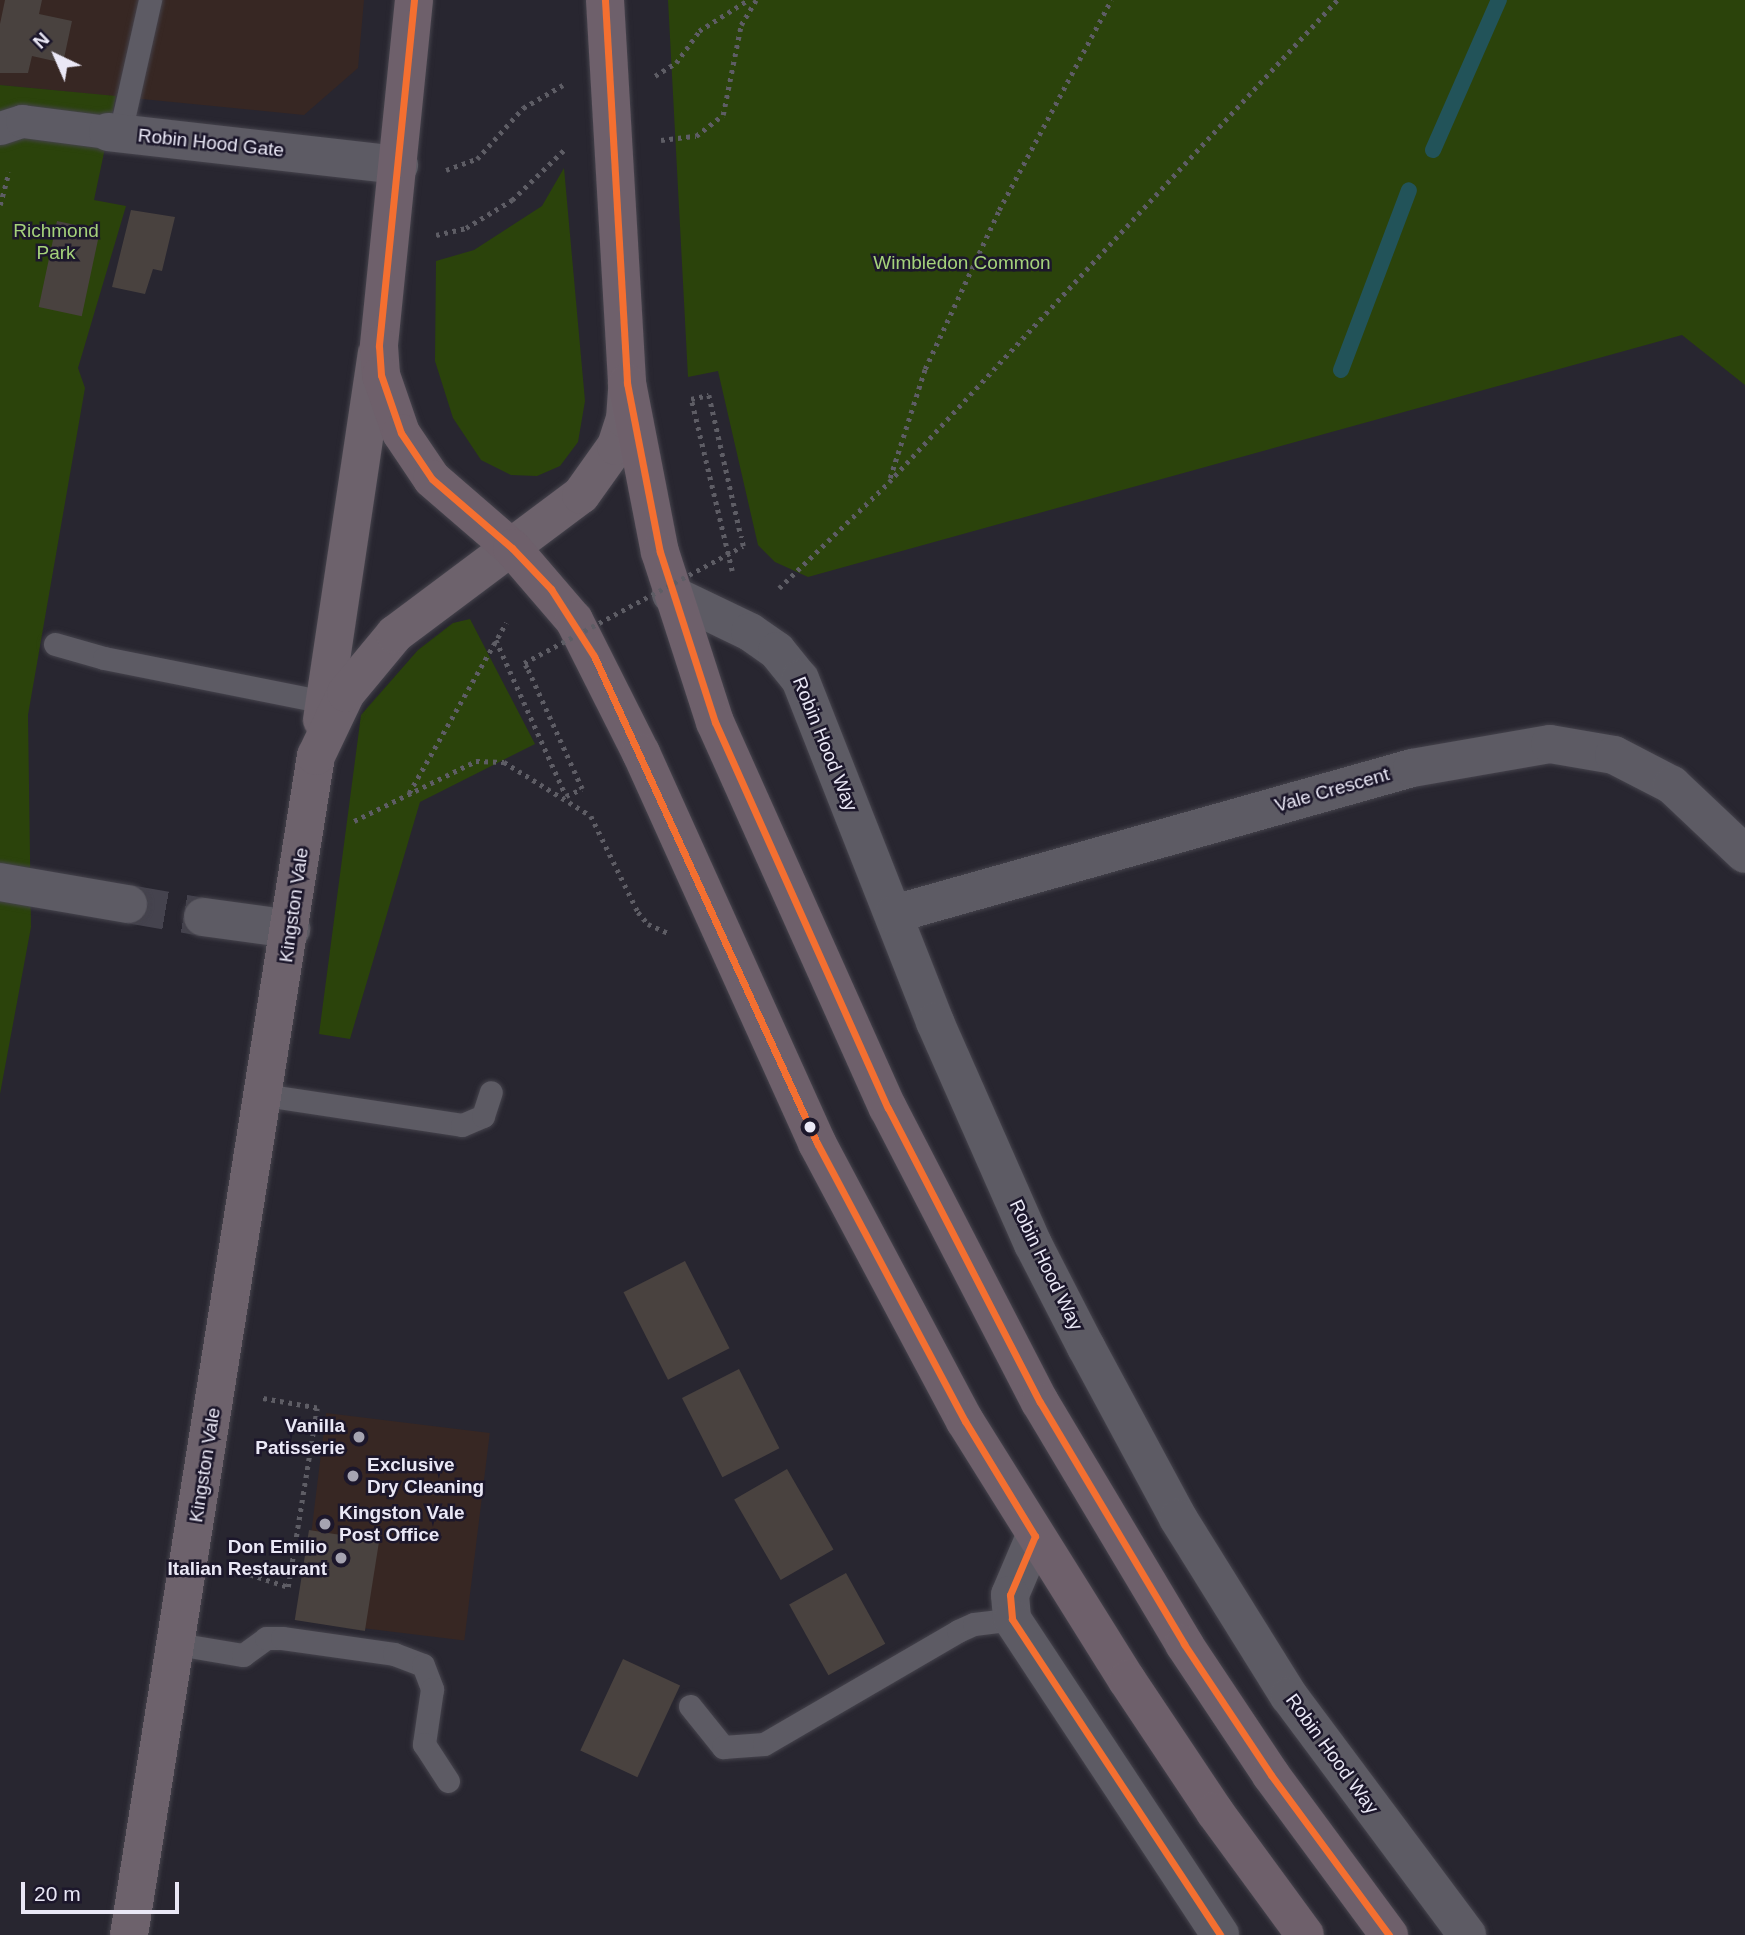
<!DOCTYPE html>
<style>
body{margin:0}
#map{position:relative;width:1745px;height:1935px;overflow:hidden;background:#282630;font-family:Arial,sans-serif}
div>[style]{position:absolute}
.commercial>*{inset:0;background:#372723;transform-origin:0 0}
.green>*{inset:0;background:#2b430b}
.stream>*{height:16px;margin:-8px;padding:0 8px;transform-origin:8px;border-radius:8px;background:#225359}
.building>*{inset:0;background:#49423f;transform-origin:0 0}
.minor-tunnel>*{height:38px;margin-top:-19px;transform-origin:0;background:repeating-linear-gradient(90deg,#45434e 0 38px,transparent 0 57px)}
.path>*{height:4.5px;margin-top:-2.25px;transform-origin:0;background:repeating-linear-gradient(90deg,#5e5d65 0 3.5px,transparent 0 8.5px)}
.roads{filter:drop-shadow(0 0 2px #45434c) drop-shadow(0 0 2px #45434c)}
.service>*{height:23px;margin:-11.5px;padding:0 11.5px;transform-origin:11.5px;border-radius:11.5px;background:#5d5b64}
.pedestrian>*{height:33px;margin:-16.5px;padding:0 16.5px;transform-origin:16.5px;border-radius:16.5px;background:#5d5b64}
.minor>*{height:38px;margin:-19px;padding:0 19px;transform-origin:19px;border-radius:19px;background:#5d5b64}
.primary>*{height:38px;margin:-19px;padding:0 19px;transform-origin:19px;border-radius:19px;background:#6d626c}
.trunk>*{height:38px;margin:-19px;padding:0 19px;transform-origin:19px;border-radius:19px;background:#6e606b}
.path-bridge>*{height:4.5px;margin-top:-2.25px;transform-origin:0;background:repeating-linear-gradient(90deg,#5e5d65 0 3.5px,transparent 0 8.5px)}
.bus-1>*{height:7px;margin:-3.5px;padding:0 3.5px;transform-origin:3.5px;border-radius:3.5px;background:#f46f30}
.dots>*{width:19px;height:19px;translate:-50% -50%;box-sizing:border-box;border:4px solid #1c172b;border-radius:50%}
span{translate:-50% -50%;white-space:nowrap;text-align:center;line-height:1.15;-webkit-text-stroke:5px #1c172b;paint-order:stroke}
.street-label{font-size:19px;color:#eae8f6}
.park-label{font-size:19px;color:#a5d27b}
.poi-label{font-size:19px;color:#eae8f6;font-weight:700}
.right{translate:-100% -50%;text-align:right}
.left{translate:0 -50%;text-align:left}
.north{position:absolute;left:21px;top:21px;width:70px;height:70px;-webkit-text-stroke:5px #1c172b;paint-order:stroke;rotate:316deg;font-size:19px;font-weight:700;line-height:28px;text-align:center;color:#eae8f6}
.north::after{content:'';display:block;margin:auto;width:24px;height:32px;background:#eae8f6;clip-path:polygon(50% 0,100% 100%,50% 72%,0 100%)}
.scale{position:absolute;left:21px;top:1882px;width:158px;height:32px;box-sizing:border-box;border:4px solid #eae8f6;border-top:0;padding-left:9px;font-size:21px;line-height:24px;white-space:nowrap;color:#eae8f6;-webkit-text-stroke:5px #1c172b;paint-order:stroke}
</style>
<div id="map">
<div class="commercial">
<i style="clip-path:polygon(0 0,364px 0,358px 68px,304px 115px,0 85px)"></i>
<i style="left:326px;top:1413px;width:165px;height:209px;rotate:7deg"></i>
</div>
<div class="green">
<i style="clip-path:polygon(668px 0,1745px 0,1745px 385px,1682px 335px,808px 577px,775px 562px,758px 545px,718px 371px,688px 377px)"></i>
<i style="clip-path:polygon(0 85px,116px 96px,94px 200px,126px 206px,78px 368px,85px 388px,28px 715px,31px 927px,0 1094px)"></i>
<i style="clip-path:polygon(564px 168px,585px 401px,578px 442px,560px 466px,537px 476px,511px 475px,481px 460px,453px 418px,435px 361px,436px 261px,474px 250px,542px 206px)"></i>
<i style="clip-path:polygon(470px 619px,535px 744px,420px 802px,350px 1039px,319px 1034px,361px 715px,418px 650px,453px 623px)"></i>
</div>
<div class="stream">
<i style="left:1433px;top:150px;width:164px;rotate:-66.3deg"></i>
<i style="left:1341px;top:370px;width:192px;rotate:-69.3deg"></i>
</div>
<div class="building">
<i style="clip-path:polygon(5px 0,42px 0,39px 14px,72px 21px,63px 63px,32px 56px,28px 73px,0 73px,0 24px)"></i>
<i style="clip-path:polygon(131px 210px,175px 217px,162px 271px,153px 269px,145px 294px,112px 287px)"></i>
<i style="left:57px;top:221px;width:44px;height:88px;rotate:12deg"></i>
<i style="left:685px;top:1261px;width:98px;height:69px;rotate:63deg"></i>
<i style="left:739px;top:1369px;width:89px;height:64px;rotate:63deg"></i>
<i style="left:787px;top:1469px;width:93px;height:61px;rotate:60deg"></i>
<i style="left:309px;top:1530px;width:71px;height:91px;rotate:9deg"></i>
<i style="left:846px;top:1573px;width:81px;height:65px;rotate:61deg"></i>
<i style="left:623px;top:1659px;width:63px;height:101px;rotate:25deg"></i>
</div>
<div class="minor-tunnel">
<i style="left:128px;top:904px;width:76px;rotate:9.8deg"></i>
</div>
<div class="path">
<i style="left:655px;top:76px;width:25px;rotate:-32deg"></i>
<i style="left:676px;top:63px;width:39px;rotate:-54deg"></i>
<i style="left:699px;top:31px;width:58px;rotate:-32.3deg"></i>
<i style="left:661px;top:140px;width:35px;rotate:-7deg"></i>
<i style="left:696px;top:136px;width:34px;rotate:-38deg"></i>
<i style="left:723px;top:115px;width:92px;rotate:-78.7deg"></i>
<i style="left:741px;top:25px;width:29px;rotate:-59deg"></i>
<i style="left:446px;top:170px;width:33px;rotate:-20deg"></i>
<i style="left:477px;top:159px;width:69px;rotate:-48deg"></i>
<i style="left:523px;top:108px;width:46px;rotate:-29.9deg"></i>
<i style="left:0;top:205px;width:34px;rotate:-75deg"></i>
<i style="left:436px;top:235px;width:31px;rotate:-13deg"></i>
<i style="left:466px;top:228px;width:54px;rotate:-31.3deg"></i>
<i style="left:512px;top:200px;width:74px;rotate:-43.9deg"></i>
<i style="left:890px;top:478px;width:114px;rotate:-72.2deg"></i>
<i style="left:925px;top:369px;width:175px;rotate:-65deg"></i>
<i style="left:999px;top:210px;width:238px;rotate:-61.9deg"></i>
<i style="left:732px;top:571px;width:177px;rotate:-103.4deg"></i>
<i style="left:691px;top:399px;width:18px;rotate:-13deg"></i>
<i style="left:709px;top:395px;width:145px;rotate:77.2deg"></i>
<i style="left:779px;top:588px;width:153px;rotate:-43.9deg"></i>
<i style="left:889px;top:482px;width:658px;rotate:-47.09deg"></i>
<i style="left:496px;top:640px;width:171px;rotate:65.8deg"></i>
<i style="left:566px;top:796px;width:17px;rotate:-24deg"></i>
<i style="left:582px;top:789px;width:133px;rotate:-114.4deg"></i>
<i style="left:409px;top:793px;width:196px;rotate:-60.3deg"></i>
<i style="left:354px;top:821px;width:136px;rotate:-26.2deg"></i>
<i style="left:476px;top:761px;width:28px;rotate:2deg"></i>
<i style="left:504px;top:762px;width:102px;rotate:31.8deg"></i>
<i style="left:591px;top:816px;width:107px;rotate:63.9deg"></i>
<i style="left:638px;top:912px;width:16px;rotate:50deg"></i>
<i style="left:648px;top:924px;width:24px;rotate:24deg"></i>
<i style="left:234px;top:1569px;width:57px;rotate:18.4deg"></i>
<i style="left:288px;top:1587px;width:181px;rotate:-80.8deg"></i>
<i style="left:317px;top:1408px;width:58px;rotate:-170deg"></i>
</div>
<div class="roads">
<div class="service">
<i style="left:120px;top:133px;width:136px;rotate:-77.3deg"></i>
<i style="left:55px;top:644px;width:51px;rotate:15.9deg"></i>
<i style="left:104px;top:658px;width:225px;rotate:11.3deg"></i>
<i style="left:264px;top:1095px;width:200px;rotate:8.6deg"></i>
<i style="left:462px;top:1125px;width:23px;rotate:-23deg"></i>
<i style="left:483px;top:1116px;width:25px;rotate:-72deg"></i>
<i style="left:177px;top:1644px;width:67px;rotate:9.5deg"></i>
<i style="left:243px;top:1655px;width:29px;rotate:-36deg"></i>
<i style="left:266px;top:1638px;width:16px"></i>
<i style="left:282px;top:1638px;width:113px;rotate:8.1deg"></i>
<i style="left:394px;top:1654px;width:31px;rotate:21deg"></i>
<i style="left:423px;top:1665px;width:26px;rotate:69deg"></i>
<i style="left:432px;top:1689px;width:56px;rotate:98.3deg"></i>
<i style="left:424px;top:1744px;width:44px;rotate:57deg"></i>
<i style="left:690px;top:1706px;width:53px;rotate:51.2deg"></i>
<i style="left:723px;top:1747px;width:41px;rotate:-4.2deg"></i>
<i style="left:764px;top:1744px;width:225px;rotate:-30.2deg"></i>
<i style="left:958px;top:1631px;width:17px;rotate:-24deg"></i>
<i style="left:974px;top:1624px;width:38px;rotate:-7deg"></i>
</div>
<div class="pedestrian">
<i style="left:0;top:128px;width:23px;rotate:-18deg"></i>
<i style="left:22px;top:121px;width:87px;rotate:7.3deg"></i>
</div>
<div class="minor">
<i style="left:108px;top:132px;width:293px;rotate:6.5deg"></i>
<i style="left:671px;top:594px;width:88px;rotate:25.7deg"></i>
<i style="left:750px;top:632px;width:33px;rotate:35deg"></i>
<i style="left:777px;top:651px;width:36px;rotate:51deg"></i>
<i style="left:800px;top:679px;width:369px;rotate:68.5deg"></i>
<i style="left:935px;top:1022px;width:243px;rotate:66.2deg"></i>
<i style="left:1033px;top:1244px;width:116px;rotate:62.8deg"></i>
<i style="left:1086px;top:1347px;width:194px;rotate:61.7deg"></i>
<i style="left:1178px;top:1518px;width:210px;rotate:58.1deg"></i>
<i style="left:1289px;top:1696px;width:298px;rotate:53.3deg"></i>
<i style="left:0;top:882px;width:130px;rotate:9.8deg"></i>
<i style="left:894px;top:914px;width:538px;rotate:-15.74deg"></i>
<i style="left:1412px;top:768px;width:140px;rotate:-9.9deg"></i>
<i style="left:1550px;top:744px;width:65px;rotate:9.8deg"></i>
<i style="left:1614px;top:755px;width:65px;rotate:27.3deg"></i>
<i style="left:1672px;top:785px;width:100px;rotate:43.4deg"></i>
<i style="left:203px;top:917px;width:89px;rotate:7.8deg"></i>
<i style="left:1035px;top:1536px;width:64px;rotate:113deg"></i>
<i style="left:1010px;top:1595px;width:24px;rotate:85deg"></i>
<i style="left:1012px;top:1619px;width:378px;rotate:56.6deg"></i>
</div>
<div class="primary">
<i style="left:322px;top:720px;width:370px;rotate:-81.5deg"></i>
<i style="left:129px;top:1935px;width:1194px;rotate:-80.99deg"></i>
<i style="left:316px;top:756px;width:70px;rotate:-64.5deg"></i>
<i style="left:346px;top:693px;width:77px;rotate:-50.3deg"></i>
<i style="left:395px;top:634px;width:232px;rotate:-36.8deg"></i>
<i style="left:581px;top:495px;width:60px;rotate:-54.5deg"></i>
<i style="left:616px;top:446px;width:28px;rotate:-72deg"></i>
<i style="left:625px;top:419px;width:30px;rotate:-86deg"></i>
</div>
<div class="trunk">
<i style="left:414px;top:0;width:348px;rotate:95.8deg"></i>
<i style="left:379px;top:346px;width:29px;rotate:86deg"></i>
<i style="left:381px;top:375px;width:61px;rotate:71deg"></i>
<i style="left:401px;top:433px;width:55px;rotate:56deg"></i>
<i style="left:432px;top:479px;width:106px;rotate:40.8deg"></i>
<i style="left:512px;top:548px;width:95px;rotate:49.3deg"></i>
<i style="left:574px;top:620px;width:149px;rotate:63.3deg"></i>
<i style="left:641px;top:753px;width:428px;rotate:65.7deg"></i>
<i style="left:817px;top:1143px;width:315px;rotate:62deg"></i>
<i style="left:965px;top:1421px;width:305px;rotate:58deg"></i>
<i style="left:1127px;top:1680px;width:159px;rotate:56.3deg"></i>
<i style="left:1215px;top:1812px;width:152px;rotate:53.8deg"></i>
<i style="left:605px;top:0;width:384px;rotate:86.7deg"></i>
<i style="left:627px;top:383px;width:172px;rotate:79deg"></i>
<i style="left:660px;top:552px;width:179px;rotate:72.1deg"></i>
<i style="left:715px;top:722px;width:423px;rotate:65.9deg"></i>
<i style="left:888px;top:1108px;width:331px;rotate:62.7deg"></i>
<i style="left:1040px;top:1402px;width:282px;rotate:59.2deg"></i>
<i style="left:1184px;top:1644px;width:157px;rotate:56.4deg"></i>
<i style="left:1271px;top:1775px;width:199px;rotate:53.6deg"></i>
</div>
</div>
<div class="path-bridge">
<i style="left:527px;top:668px;width:6px;rotate:-121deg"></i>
<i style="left:524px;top:663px;width:248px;rotate:-28.1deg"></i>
<i style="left:743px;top:546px;width:10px;rotate:-101deg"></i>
</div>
<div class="bus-1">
<i style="left:414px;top:0;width:348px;rotate:95.8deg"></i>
<i style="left:379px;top:346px;width:29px;rotate:86deg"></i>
<i style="left:381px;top:375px;width:61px;rotate:71deg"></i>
<i style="left:401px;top:433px;width:55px;rotate:56deg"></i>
<i style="left:432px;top:479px;width:106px;rotate:40.8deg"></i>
<i style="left:512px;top:548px;width:57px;rotate:46.4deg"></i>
<i style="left:551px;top:589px;width:80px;rotate:57.3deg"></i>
<i style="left:594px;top:656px;width:536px;rotate:65.4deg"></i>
<i style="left:817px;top:1143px;width:315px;rotate:62deg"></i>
<i style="left:965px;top:1421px;width:135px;rotate:58.7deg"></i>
<i style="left:1035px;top:1536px;width:64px;rotate:113deg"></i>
<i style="left:1010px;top:1595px;width:24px;rotate:85deg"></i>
<i style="left:1012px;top:1619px;width:378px;rotate:56.6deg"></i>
<i style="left:605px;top:0;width:384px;rotate:86.7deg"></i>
<i style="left:627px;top:383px;width:172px;rotate:79deg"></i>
<i style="left:660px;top:552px;width:179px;rotate:72.1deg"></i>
<i style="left:715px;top:722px;width:423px;rotate:65.9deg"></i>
<i style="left:888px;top:1108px;width:331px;rotate:62.7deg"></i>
<i style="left:1040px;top:1402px;width:282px;rotate:59.2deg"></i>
<i style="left:1184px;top:1644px;width:157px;rotate:56.4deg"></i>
<i style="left:1271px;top:1775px;width:199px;rotate:53.6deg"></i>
</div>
<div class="dots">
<i style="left:810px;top:1127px;background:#eae8f6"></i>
<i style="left:359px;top:1437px;background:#a6a4b1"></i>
<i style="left:353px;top:1476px;background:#a6a4b1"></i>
<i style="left:325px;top:1524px;background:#a6a4b1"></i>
<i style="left:341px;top:1558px;background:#a6a4b1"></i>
</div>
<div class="street-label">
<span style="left:211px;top:143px;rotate:6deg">Robin Hood Gate</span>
<span style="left:825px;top:744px;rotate:68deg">Robin Hood Way</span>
<span style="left:1332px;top:790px;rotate:-16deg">Vale Crescent</span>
<span style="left:294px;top:905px;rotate:-82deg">Kingston Vale</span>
<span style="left:1046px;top:1265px;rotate:64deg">Robin Hood Way</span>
<span style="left:205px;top:1465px;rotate:-81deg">Kingston Vale</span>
<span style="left:1332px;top:1754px;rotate:54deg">Robin Hood Way</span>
</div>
<div class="park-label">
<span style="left:56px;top:242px">Richmond<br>Park</span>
<span style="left:962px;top:263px">Wimbledon Common</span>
</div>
<div class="poi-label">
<span class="right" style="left:345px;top:1437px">Vanilla<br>Patisserie</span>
<span class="left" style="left:367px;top:1476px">Exclusive<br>Dry Cleaning</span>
<span class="left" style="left:339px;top:1524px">Kingston Vale<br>Post Office</span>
<span class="right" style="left:327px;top:1558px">Don Emilio<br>Italian Restaurant</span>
</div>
<div class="north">N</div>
<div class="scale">20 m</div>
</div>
